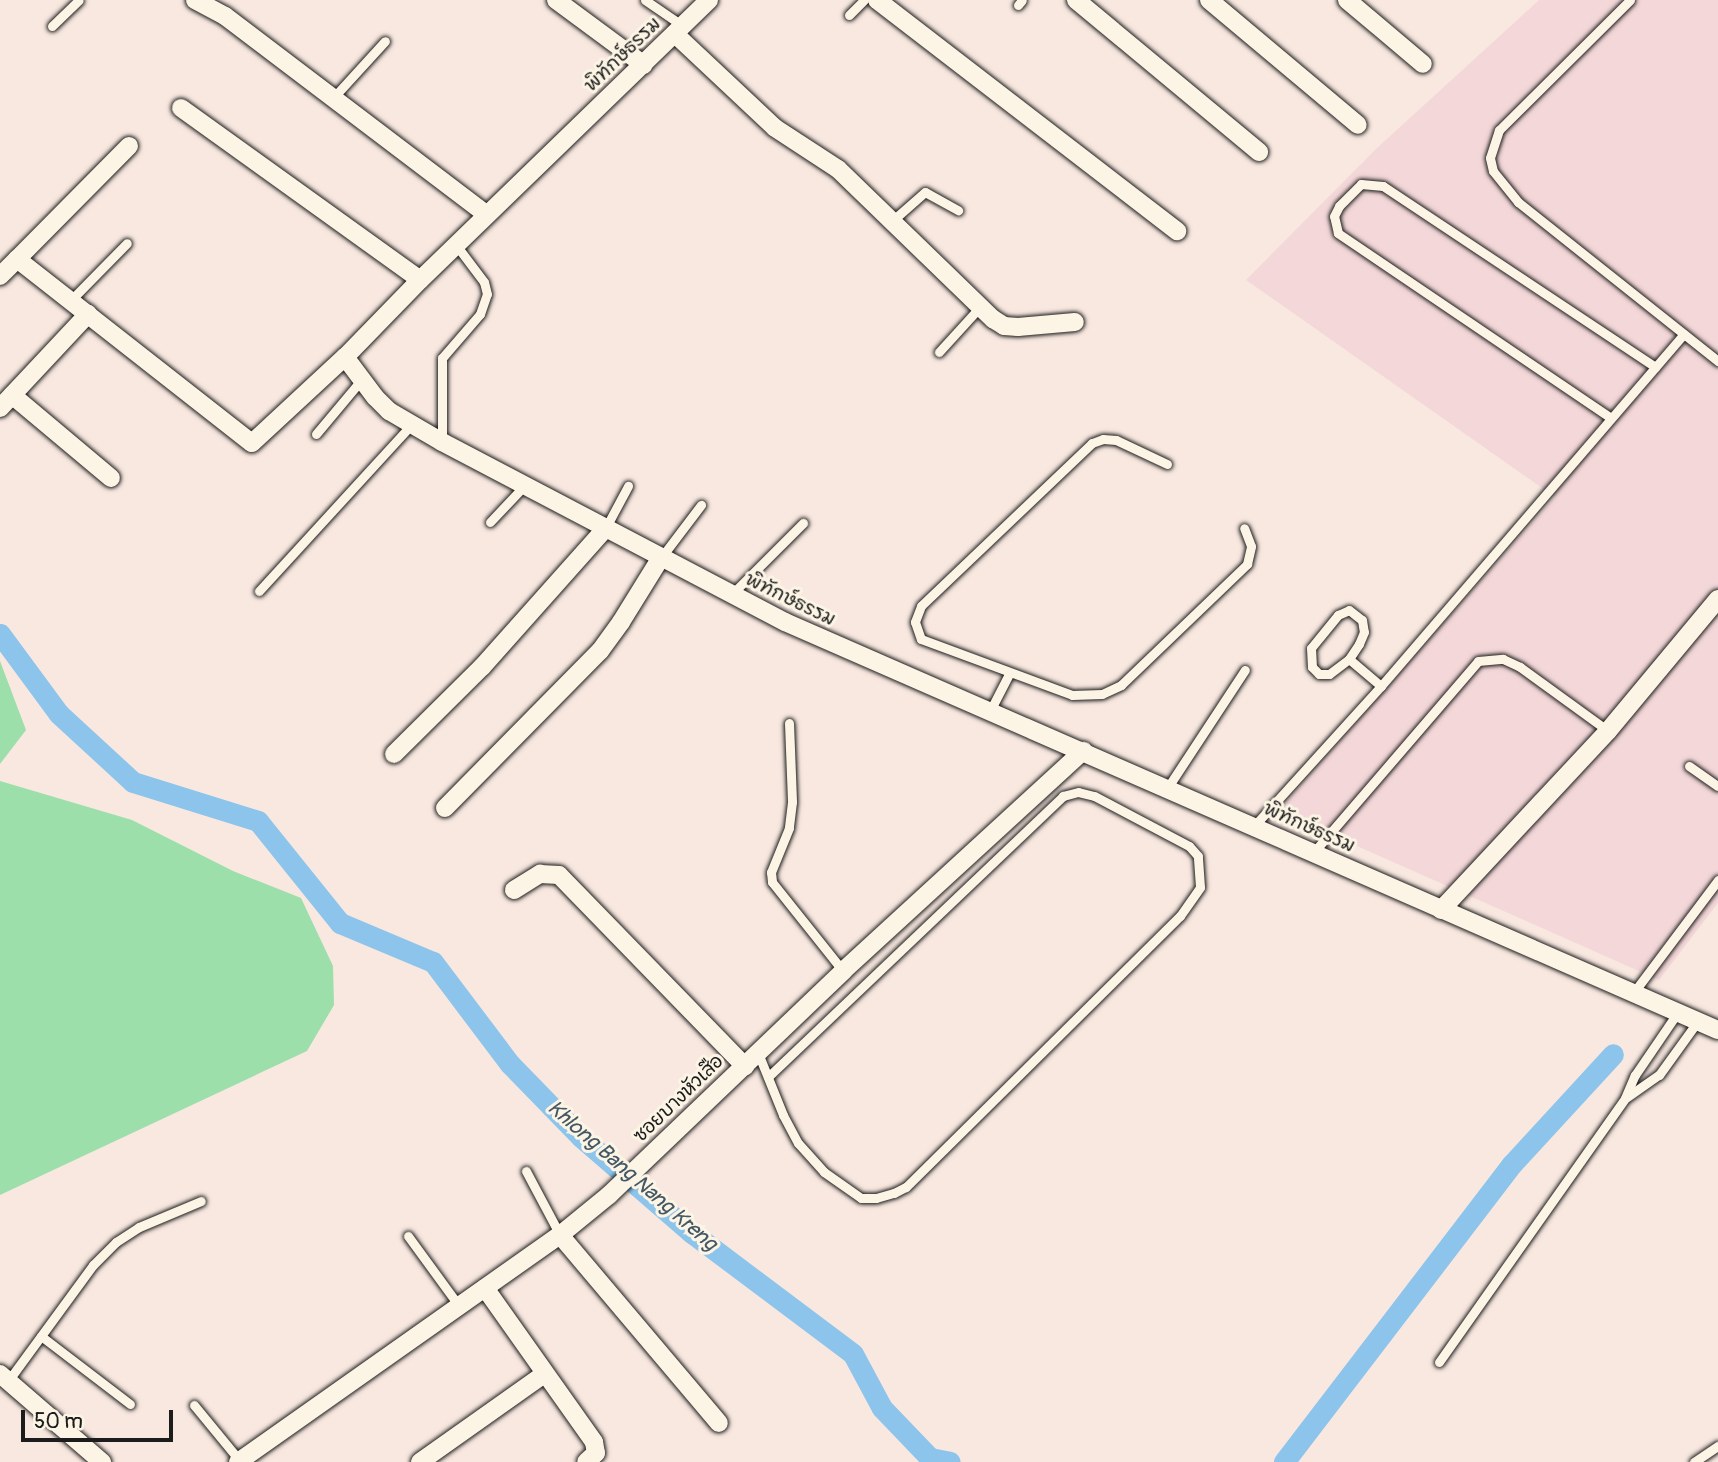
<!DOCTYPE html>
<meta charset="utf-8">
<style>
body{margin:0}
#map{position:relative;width:1718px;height:1462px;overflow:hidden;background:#f8e8e0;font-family:Pangolin,"Playpen Sans Thai",sans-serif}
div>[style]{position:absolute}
.built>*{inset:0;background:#f4d8d9}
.green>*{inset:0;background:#9cdfaa}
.canal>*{height:21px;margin:-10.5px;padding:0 10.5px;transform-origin:10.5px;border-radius:10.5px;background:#8cc4eb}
.roads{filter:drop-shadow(0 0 2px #1c1c1c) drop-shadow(0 0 2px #1c1c1c)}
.lane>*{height:9px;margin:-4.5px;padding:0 4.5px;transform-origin:4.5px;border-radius:4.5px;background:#fcf5e5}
.street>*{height:18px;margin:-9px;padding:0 9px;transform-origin:9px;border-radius:9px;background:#fcf5e5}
span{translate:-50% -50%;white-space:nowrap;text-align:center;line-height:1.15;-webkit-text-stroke:6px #fcf5e5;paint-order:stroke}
.street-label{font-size:19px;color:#1c1c1c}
.water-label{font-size:21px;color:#435764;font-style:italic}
.scale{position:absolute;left:21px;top:1410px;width:152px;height:32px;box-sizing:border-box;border:4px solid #1c1c1c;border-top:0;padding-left:9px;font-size:21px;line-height:24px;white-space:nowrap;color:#1c1c1c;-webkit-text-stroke:5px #fcf5e5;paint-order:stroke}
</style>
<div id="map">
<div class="built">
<i style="clip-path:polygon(1539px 0,1718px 0,1718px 903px,1659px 980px,1278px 811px,1555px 497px,1246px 280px,1377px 148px)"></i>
</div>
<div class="green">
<i style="clip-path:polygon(0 661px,26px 730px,0 764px)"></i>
<i style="clip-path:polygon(0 781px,132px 820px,233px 871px,301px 898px,333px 966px,334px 1005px,307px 1051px,0 1195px)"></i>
</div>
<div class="canal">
<i style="left:0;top:634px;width:99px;rotate:53.6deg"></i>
<i style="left:59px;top:714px;width:100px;rotate:42.6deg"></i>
<i style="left:133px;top:782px;width:131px;rotate:17.3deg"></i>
<i style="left:258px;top:821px;width:131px;rotate:51.2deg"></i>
<i style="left:340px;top:923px;width:101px;rotate:22.8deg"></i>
<i style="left:433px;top:962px;width:128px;rotate:53deg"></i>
<i style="left:510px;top:1064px;width:102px;rotate:45.8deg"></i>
<i style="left:581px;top:1137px;width:147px;rotate:40.9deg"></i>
<i style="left:692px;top:1233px;width:201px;rotate:36.9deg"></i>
<i style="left:853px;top:1354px;width:61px;rotate:61.8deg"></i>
<i style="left:882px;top:1408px;width:69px;rotate:46.2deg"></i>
<i style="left:930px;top:1458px;width:20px;rotate:11deg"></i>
<i style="left:1284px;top:1462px;width:375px;rotate:-52.6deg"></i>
<i style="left:1512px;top:1164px;width:149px;rotate:-47.4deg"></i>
</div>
<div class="roads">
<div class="lane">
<i style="left:645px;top:0;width:46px;rotate:34.4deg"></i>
<i style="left:1630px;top:0;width:185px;rotate:135.2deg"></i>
<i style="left:1499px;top:130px;width:29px;rotate:108deg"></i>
<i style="left:1490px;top:158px;width:13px;rotate:77deg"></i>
<i style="left:1493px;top:171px;width:40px;rotate:51deg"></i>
<i style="left:1518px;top:202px;width:256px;rotate:38.5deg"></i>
<i style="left:1018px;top:5px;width:6px;rotate:-51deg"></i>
<i style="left:849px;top:15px;width:21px;rotate:-45deg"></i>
<i style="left:52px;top:26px;width:37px;rotate:-44deg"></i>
<i style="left:333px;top:98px;width:77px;rotate:-47.6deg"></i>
<i style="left:892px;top:221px;width:44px;rotate:-41.3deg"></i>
<i style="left:925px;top:192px;width:38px;rotate:29deg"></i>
<i style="left:70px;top:301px;width:81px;rotate:-45.5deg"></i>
<i style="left:939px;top:352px;width:61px;rotate:-47.7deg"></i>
<i style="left:1611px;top:418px;width:330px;rotate:-145.9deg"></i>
<i style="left:1338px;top:233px;width:17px;rotate:-103deg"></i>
<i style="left:1334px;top:216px;width:11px;rotate:-63deg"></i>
<i style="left:1339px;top:206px;width:31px;rotate:-45deg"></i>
<i style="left:1361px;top:184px;width:22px;rotate:5deg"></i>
<i style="left:1383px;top:186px;width:327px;rotate:33.6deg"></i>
<i style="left:316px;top:434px;width:72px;rotate:-50.1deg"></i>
<i style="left:442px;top:442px;width:84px;rotate:-90deg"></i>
<i style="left:442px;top:358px;width:58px;rotate:-49.2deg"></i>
<i style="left:480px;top:314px;width:21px;rotate:-71deg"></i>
<i style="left:487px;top:294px;width:12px;rotate:-104deg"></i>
<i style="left:484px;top:282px;width:46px;rotate:-127.1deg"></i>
<i style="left:1167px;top:464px;width:56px;rotate:-154.8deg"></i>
<i style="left:1116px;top:440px;width:13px;rotate:-176deg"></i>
<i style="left:1103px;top:439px;width:12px;rotate:160deg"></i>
<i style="left:1092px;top:443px;width:236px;rotate:136.4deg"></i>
<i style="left:921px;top:606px;width:17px;rotate:111deg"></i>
<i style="left:915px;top:622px;width:18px;rotate:71deg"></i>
<i style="left:921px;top:639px;width:161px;rotate:20.3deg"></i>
<i style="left:1072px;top:695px;width:30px;rotate:-2deg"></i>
<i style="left:1102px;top:694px;width:21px;rotate:-25deg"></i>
<i style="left:1121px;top:685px;width:175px;rotate:-43.8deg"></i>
<i style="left:1247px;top:564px;width:18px;rotate:-77deg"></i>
<i style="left:1251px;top:546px;width:19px;rotate:-111deg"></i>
<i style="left:490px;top:522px;width:50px;rotate:-46.6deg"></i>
<i style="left:605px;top:529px;width:49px;rotate:-61.9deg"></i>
<i style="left:660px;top:559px;width:68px;rotate:-52.8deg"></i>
<i style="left:259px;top:591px;width:226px;rotate:-47.5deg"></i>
<i style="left:731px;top:595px;width:102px;rotate:-45deg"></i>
<i style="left:1349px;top:610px;width:16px;rotate:38deg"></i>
<i style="left:1362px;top:620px;width:12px;rotate:81deg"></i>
<i style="left:1364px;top:632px;width:13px;rotate:113deg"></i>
<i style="left:1359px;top:644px;width:18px;rotate:124deg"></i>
<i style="left:1349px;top:659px;width:25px;rotate:143deg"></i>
<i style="left:1329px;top:674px;width:10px;rotate:180deg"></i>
<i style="left:1319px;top:674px;width:10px;rotate:-135deg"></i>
<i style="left:1312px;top:667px;width:19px;rotate:-93deg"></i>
<i style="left:1311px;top:648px;width:43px;rotate:-50.7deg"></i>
<i style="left:1338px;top:615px;width:12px;rotate:-24deg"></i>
<i style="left:1349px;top:659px;width:42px;rotate:40.2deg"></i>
<i style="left:990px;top:711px;width:42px;rotate:-62.8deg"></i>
<i style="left:789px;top:723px;width:79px;rotate:87.8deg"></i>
<i style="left:792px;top:802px;width:26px;rotate:97deg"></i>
<i style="left:789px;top:828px;width:48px;rotate:112.2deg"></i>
<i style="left:771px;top:872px;width:10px;rotate:84deg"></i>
<i style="left:772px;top:882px;width:114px;rotate:51.4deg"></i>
<i style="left:1689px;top:766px;width:35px;rotate:35deg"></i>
<i style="left:1168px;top:787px;width:140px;rotate:-56.7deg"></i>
<i style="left:1254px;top:826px;width:189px;rotate:-47.8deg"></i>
<i style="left:1381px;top:686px;width:464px;rotate:-49.3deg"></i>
<i style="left:1313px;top:853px;width:253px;rotate:-49.3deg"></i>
<i style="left:1478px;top:661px;width:25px;rotate:-5deg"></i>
<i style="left:1503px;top:659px;width:19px;rotate:25deg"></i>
<i style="left:1520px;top:667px;width:109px;rotate:36deg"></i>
<i style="left:1634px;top:992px;width:140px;rotate:-53.1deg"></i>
<i style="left:758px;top:1053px;width:67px;rotate:68deg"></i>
<i style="left:783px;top:1115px;width:32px;rotate:62deg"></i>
<i style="left:798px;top:1143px;width:39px;rotate:48deg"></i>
<i style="left:824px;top:1172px;width:45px;rotate:35.1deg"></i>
<i style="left:861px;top:1198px;width:15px"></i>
<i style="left:876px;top:1198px;width:19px;rotate:-16deg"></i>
<i style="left:894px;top:1193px;width:13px;rotate:-27deg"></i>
<i style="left:906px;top:1187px;width:385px;rotate:-44.7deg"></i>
<i style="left:1180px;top:916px;width:35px;rotate:-55deg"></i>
<i style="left:1200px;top:887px;width:31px;rotate:-94deg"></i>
<i style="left:1198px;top:856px;width:13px;rotate:-132deg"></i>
<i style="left:1189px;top:846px;width:107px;rotate:-152.2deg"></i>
<i style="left:1094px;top:796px;width:16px;rotate:-166deg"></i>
<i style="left:1078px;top:792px;width:16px;rotate:165deg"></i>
<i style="left:1063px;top:796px;width:407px;rotate:136.4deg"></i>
<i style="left:1627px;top:1097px;width:39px;rotate:-35deg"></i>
<i style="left:1659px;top:1075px;width:67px;rotate:-54.2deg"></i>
<i style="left:526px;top:1171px;width:72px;rotate:62deg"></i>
<i style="left:408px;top:1236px;width:87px;rotate:53.9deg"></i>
<i style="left:41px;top:1336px;width:112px;rotate:37.4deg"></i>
<i style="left:1439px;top:1362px;width:323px;rotate:-54.8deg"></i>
<i style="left:1625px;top:1098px;width:25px;rotate:-67deg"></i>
<i style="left:1635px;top:1075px;width:76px;rotate:-55.7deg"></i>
<i style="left:8px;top:1381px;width:144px;rotate:-53.8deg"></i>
<i style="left:93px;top:1265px;width:33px;rotate:-45deg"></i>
<i style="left:116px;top:1242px;width:27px;rotate:-33deg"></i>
<i style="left:139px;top:1227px;width:67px;rotate:-22.8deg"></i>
<i style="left:194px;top:1405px;width:72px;rotate:50.6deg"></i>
<i style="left:1694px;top:1462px;width:29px;rotate:-34deg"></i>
</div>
<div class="street">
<i style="left:195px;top:0;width:34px;rotate:28deg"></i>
<i style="left:225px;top:16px;width:329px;rotate:37.2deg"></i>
<i style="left:556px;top:0;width:109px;rotate:36.5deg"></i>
<i style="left:709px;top:0;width:402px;rotate:135.9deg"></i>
<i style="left:420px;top:280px;width:107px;rotate:134.2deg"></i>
<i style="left:345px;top:357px;width:50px;rotate:53.1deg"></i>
<i style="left:375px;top:397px;width:20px;rotate:45deg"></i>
<i style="left:389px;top:411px;width:61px;rotate:30.3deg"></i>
<i style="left:442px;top:442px;width:387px;rotate:27.7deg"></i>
<i style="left:785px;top:622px;width:1018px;rotate:23.62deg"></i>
<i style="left:877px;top:0;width:379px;rotate:37.6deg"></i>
<i style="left:1076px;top:0;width:238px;rotate:39.7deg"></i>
<i style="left:1209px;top:0;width:194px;rotate:40deg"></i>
<i style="left:1347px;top:0;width:99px;rotate:40.1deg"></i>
<i style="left:675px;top:34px;width:137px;rotate:43.2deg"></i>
<i style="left:775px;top:128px;width:75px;rotate:33.1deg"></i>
<i style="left:838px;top:169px;width:216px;rotate:44.1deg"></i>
<i style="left:993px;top:319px;width:13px;rotate:32deg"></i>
<i style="left:1004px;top:326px;width:14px;rotate:4deg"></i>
<i style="left:1018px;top:327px;width:57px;rotate:-5deg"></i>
<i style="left:181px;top:108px;width:294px;rotate:35.7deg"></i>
<i style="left:129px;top:146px;width:159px;rotate:134.7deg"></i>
<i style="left:17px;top:259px;width:298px;rotate:38.1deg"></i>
<i style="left:252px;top:443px;width:127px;rotate:-42.8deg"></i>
<i style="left:0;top:276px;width:24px;rotate:-45deg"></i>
<i style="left:12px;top:395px;width:129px;rotate:40deg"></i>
<i style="left:0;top:408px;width:129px;rotate:-46.9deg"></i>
<i style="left:394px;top:754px;width:124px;rotate:-44.7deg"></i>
<i style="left:482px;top:667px;width:185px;rotate:-48.3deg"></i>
<i style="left:445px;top:808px;width:221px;rotate:-45.4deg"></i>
<i style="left:600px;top:651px;width:36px;rotate:-54deg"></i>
<i style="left:621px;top:622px;width:74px;rotate:-58.2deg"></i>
<i style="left:514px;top:890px;width:31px;rotate:-32deg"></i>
<i style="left:540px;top:874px;width:19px;rotate:3deg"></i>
<i style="left:559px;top:875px;width:267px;rotate:45.8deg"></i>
<i style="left:1441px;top:910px;width:245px;rotate:-47deg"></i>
<i style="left:1608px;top:731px;width:172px;rotate:-50.2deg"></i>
<i style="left:560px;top:1235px;width:246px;rotate:49.8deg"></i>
<i style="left:485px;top:1288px;width:189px;rotate:54.7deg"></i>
<i style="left:594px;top:1442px;width:11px;rotate:80deg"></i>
<i style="left:596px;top:1453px;width:13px;rotate:138deg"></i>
<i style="left:0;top:1374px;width:135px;rotate:40.8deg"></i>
<i style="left:238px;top:1462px;width:394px;rotate:-35.2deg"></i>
<i style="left:560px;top:1235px;width:63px;rotate:-39.2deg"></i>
<i style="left:609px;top:1195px;width:324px;rotate:-43.7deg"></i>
<i style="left:843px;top:971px;width:326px;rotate:-42.5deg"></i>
<i style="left:420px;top:1462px;width:151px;rotate:-35.3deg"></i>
</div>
</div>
<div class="street-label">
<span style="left:623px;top:55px;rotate:-44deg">พิทักษ์ธรรม</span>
<span style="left:790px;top:600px;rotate:26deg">พิทักษ์ธรรม</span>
<span style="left:1309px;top:828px;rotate:24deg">พิทักษ์ธรรม</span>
<span style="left:679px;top:1099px;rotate:-44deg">ซอยบางหัวเสือ</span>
</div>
<div class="water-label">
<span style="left:632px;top:1176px;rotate:41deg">Khlong Bang Nang Kreng</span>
</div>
<div class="scale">50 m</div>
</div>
